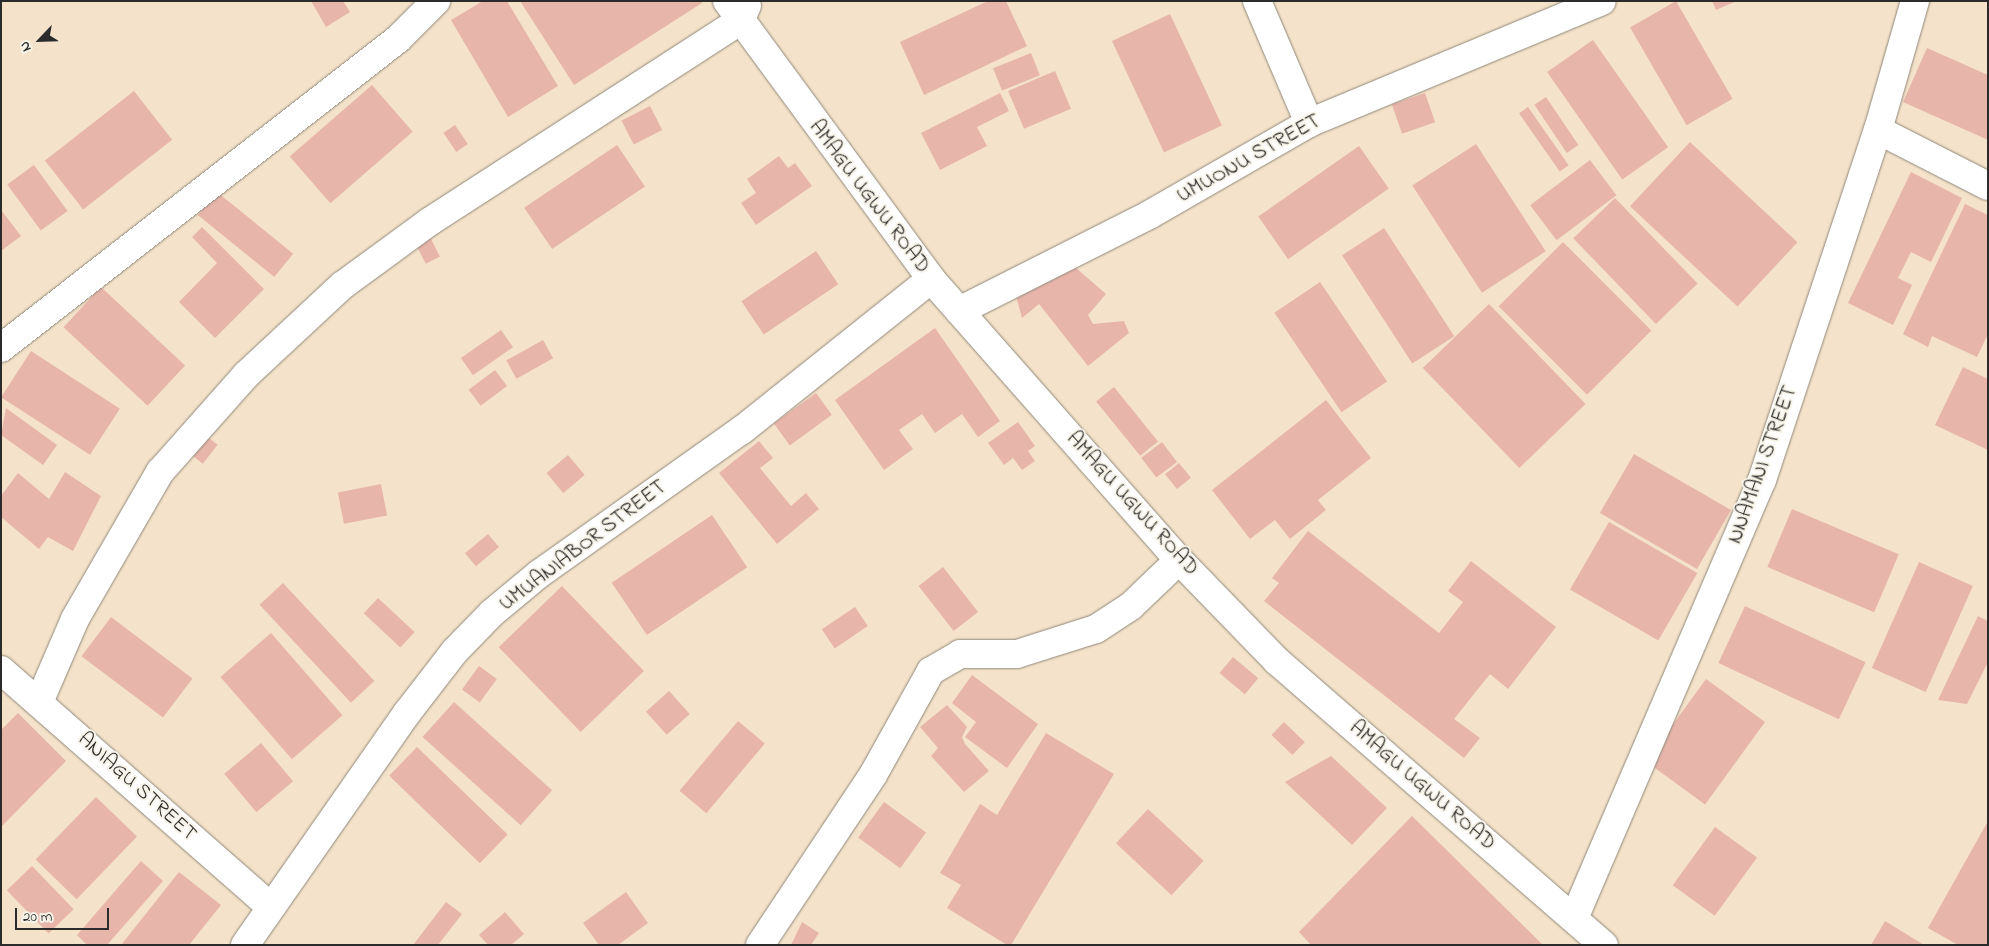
<!DOCTYPE html>
<style>
body{margin:0}
#map{position:relative;width:1989px;height:946px;overflow:hidden;background:#f4e3ca;font-family:"Indie Flower",sans-serif}
div>[style]{position:absolute}
.building>*{inset:0;background:#e8b5ab;transform-origin:0 0}
.roads{filter:drop-shadow(0 0 1px #90877a) drop-shadow(0 0 1px #90877a)}
.minor>*{height:28px;margin:-14px;padding:0 14px;transform-origin:14px;border-radius:14px;background:#fff}
span{translate:-50% -50%;white-space:nowrap;text-align:center;line-height:1.15;-webkit-text-stroke:4px #f7f3e8;paint-order:stroke}
.street-label{font-size:21px;color:#2b2b2b}
.frame{position:absolute;inset:0;border:2px solid #2b2b2b;pointer-events:none}
.north{position:absolute;left:15px;top:15px;width:50px;height:50px;-webkit-text-stroke:4px #f7f3e8;paint-order:stroke;rotate:246deg;font-size:14px;font-weight:700;line-height:20px;text-align:center;color:#2b2b2b}
.north::after{content:'';display:block;margin:auto;width:18px;height:22px;background:#2b2b2b;clip-path:polygon(50% 0,100% 100%,50% 72%,0 100%)}
.scale{position:absolute;left:15px;top:908px;width:94px;height:22px;box-sizing:border-box;border:2px solid #2b2b2b;border-top:0;padding-left:6px;font-size:15px;line-height:18px;white-space:nowrap;color:#2b2b2b;-webkit-text-stroke:4px #f7f3e8;paint-order:stroke}
</style>
<div id="map">
<div class="building">
<i style="clip-path:polygon(311px 1px,343px 1px,350px 12px,326px 27px)"></i>
<i style="clip-path:polygon(483px 1px,507px 1px,558px 86px,508px 117px,451px 20px)"></i>
<i style="clip-path:polygon(520px 1px,701px 1px,702px 3px,574px 85px)"></i>
<i style="clip-path:polygon(988px 1px,1006px 1px,1027px 46px,924px 95px,900px 42px)"></i>
<i style="left:1676px;top:1px;width:113px;height:53px;rotate:60deg"></i>
<i style="clip-path:polygon(1712px 1px,1737px 1px,1716px 10px)"></i>
<i style="left:1170px;top:14px;width:123px;height:64px;rotate:65deg"></i>
<i style="left:1593px;top:40px;width:131px;height:56px;rotate:55deg"></i>
<i style="clip-path:polygon(1927px 48px,1988px 75px,1988px 140px,1903px 102px)"></i>
<i style="left:1031px;top:53px;width:24px;height:41px;rotate:68deg"></i>
<i style="left:1055px;top:71px;width:41px;height:51px;rotate:67deg"></i>
<i style="left:372px;top:85px;width:62px;height:109px;rotate:49deg"></i>
<i style="left:134px;top:91px;width:62px;height:113px;rotate:52deg"></i>
<i style="clip-path:polygon(1000px 93px,1009px 111px,977px 127px,987px 146px,940px 170px,921px 133px)"></i>
<i style="left:1425px;top:93px;width:31px;height:35px;rotate:71deg"></i>
<i style="left:1546px;top:97px;width:58px;height:14px;rotate:56deg"></i>
<i style="left:650px;top:106px;width:27px;height:32px;rotate:63deg"></i>
<i style="left:1528px;top:107px;width:71px;height:11px;rotate:55deg"></i>
<i style="left:455px;top:125px;width:23px;height:14px;rotate:56deg"></i>
<i style="left:1690px;top:142px;width:147px;height:88px;rotate:43deg"></i>
<i style="left:1476px;top:144px;width:128px;height:76px;rotate:57deg"></i>
<i style="left:617px;top:145px;width:50px;height:112px;rotate:56deg"></i>
<i style="left:1359px;top:146px;width:52px;height:123px;rotate:55deg"></i>
<i style="clip-path:polygon(779px 156px,788px 168px,795px 163px,812px 186px,756px 225px,741px 203px,756px 193px,747px 179px)"></i>
<i style="left:1590px;top:160px;width:44px;height:75px;rotate:53deg"></i>
<i style="left:34px;top:165px;width:57px;height:33px;rotate:54deg"></i>
<i style="clip-path:polygon(1911px 172px,1962px 198px,1931px 262px,1911px 252px,1898px 278px,1912px 285px,1893px 325px,1848px 303px)"></i>
<i style="left:217px;top:192px;width:98px;height:30px;rotate:39deg"></i>
<i style="left:1615px;top:198px;width:119px;height:58px;rotate:46deg"></i>
<i style="clip-path:polygon(1965px 204px,1988px 215px,1988px 334px,1977px 357px,1932px 336px,1928px 347px,1903px 334px)"></i>
<i style="clip-path:polygon(1px 210px,21px 236px,1px 251px)"></i>
<i style="clip-path:polygon(202px 227px,264px 289px,215px 338px,179px 302px,217px 263px,192px 237px)"></i>
<i style="left:1384px;top:228px;width:129px;height:50px;rotate:57deg"></i>
<i style="left:430px;top:237px;width:22px;height:16px;rotate:63deg"></i>
<i style="left:1563px;top:242px;width:125px;height:91px;rotate:45deg"></i>
<i style="left:816px;top:251px;width:40px;height:90px;rotate:56deg"></i>
<i style="clip-path:polygon(1068px 261px,1106px 294px,1088px 315px,1093px 324px,1124px 321px,1129px 333px,1088px 366px,1039px 304px,1022px 318px,1016px 296px)"></i>
<i style="left:1320px;top:282px;width:120px;height:55px;rotate:56deg"></i>
<i style="left:101px;top:287px;width:115px;height:55px;rotate:43deg"></i>
<i style="left:1489px;top:304px;width:139px;height:92px;rotate:46deg"></i>
<i style="clip-path:polygon(935px 328px,1000px 421px,978px 437px,962px 414px,935px 433px,922px 414px,899px 430px,913px 449px,884px 470px,835px 400px)"></i>
<i style="left:501px;top:330px;width:21px;height:49px;rotate:55deg"></i>
<i style="left:543px;top:340px;width:21px;height:42px;rotate:61deg"></i>
<i style="left:31px;top:351px;width:106px;height:55px;rotate:33deg"></i>
<i style="clip-path:polygon(1963px 367px,1988px 379px,1988px 450px,1935px 425px)"></i>
<i style="left:495px;top:370px;width:20px;height:33px;rotate:53deg"></i>
<i style="left:1114px;top:387px;width:70px;height:23px;rotate:51deg"></i>
<i style="left:816px;top:393px;width:27px;height:52px;rotate:54deg"></i>
<i style="clip-path:polygon(1326px 400px,1371px 458px,1318px 500px,1326px 510px,1290px 539px,1275px 520px,1250px 539px,1212px 490px)"></i>
<i style="clip-path:polygon(6px 408px,57px 445px,43px 465px,1px 435px)"></i>
<i style="clip-path:polygon(1018px 422px,1035px 446px,1028px 451px,1035px 461px,1022px 470px,1013px 458px,1004px 465px,988px 443px)"></i>
<i style="left:205px;top:435px;width:16px;height:24px;rotate:38deg"></i>
<i style="clip-path:polygon(759px 441px,773px 458px,760px 468px,791px 506px,806px 493px,819px 509px,777px 544px,719px 473px)"></i>
<i style="left:1162px;top:442px;width:25px;height:26px;rotate:53deg"></i>
<i style="left:1634px;top:454px;width:112px;height:68px;rotate:30deg"></i>
<i style="left:568px;top:455px;width:26px;height:28px;rotate:50deg"></i>
<i style="left:1179px;top:463px;width:19px;height:18px;rotate:51deg"></i>
<i style="clip-path:polygon(65px 472px,101px 496px,73px 551px,48px 537px,39px 549px,1px 517px,1px 496px,18px 473px,49px 499px)"></i>
<i style="left:381px;top:484px;width:32px;height:44px;rotate:79deg"></i>
<i style="left:1792px;top:509px;width:116px;height:63px;rotate:23deg"></i>
<i style="left:712px;top:515px;width:63px;height:121px;rotate:56deg"></i>
<i style="left:1609px;top:522px;width:102px;height:78px;rotate:30deg"></i>
<i style="clip-path:polygon(1308px 531px,1439px 633px,1463px 602px,1448px 591px,1471px 561px,1556px 627px,1508px 689px,1490px 674px,1454px 719px,1480px 738px,1464px 758px,1264px 601px,1279px 583px,1272px 578px)"></i>
<i style="left:488px;top:534px;width:17px;height:30px;rotate:50deg"></i>
<i style="left:1919px;top:562px;width:59px;height:116px;rotate:24deg"></i>
<i style="left:943px;top:567px;width:57px;height:31px;rotate:52deg"></i>
<i style="left:283px;top:583px;width:134px;height:32px;rotate:47deg"></i>
<i style="left:562px;top:586px;width:118px;height:88px;rotate:46deg"></i>
<i style="left:378px;top:598px;width:50px;height:21px;rotate:43deg"></i>
<i style="left:1745px;top:606px;width:133px;height:63px;rotate:25deg"></i>
<i style="left:855px;top:607px;width:23px;height:40px;rotate:56deg"></i>
<i style="clip-path:polygon(1978px 616px,1988px 621px,1988px 662px,1967px 704px,1938px 700px)"></i>
<i style="left:111px;top:617px;width:102px;height:49px;rotate:37deg"></i>
<i style="left:271px;top:633px;width:109px;height:67px;rotate:49deg"></i>
<i style="left:1233px;top:657px;width:33px;height:21px;rotate:40deg"></i>
<i style="left:479px;top:666px;width:22px;height:29px;rotate:36deg"></i>
<i style="clip-path:polygon(972px 675px,1038px 724px,1007px 768px,965px 737px,976px 722px,952px 703px)"></i>
<i style="left:1706px;top:679px;width:73px;height:102px;rotate:36deg"></i>
<i style="left:669px;top:691px;width:31px;height:31px;rotate:48deg"></i>
<i style="left:454px;top:702px;width:132px;height:47px;rotate:42deg"></i>
<i style="clip-path:polygon(947px 705px,967px 727px,962px 737px,965px 744px,989px 771px,964px 792px,931px 756px,938px 748px,920px 727px)"></i>
<i style="clip-path:polygon(18px 713px,66px 761px,1px 827px,1px 730px)"></i>
<i style="left:738px;top:721px;width:35px;height:91px;rotate:40deg"></i>
<i style="left:1284px;top:722px;width:29px;height:18px;rotate:44deg"></i>
<i style="clip-path:polygon(1046px 733px,1114px 774px,1011px 945px,1007px 945px,947px 908px,961px 885px,940px 873px,980px 804px,997px 815px)"></i>
<i style="left:261px;top:743px;width:50px;height:48px;rotate:50deg"></i>
<i style="left:417px;top:747px;width:126px;height:40px;rotate:44deg"></i>
<i style="clip-path:polygon(1331px 756px,1387px 808px,1352px 845px,1285px 782px)"></i>
<i style="left:96px;top:797px;width:57px;height:87px;rotate:44deg"></i>
<i style="left:884px;top:802px;width:52px;height:44px;rotate:36deg"></i>
<i style="left:1148px;top:809px;width:76px;height:47px;rotate:43deg"></i>
<i style="clip-path:polygon(1412px 816px,1543px 945px,1311px 945px,1299px 932px)"></i>
<i style="clip-path:polygon(1988px 821px,1988px 945px,1958px 945px,1928px 928px)"></i>
<i style="left:1715px;top:827px;width:52px;height:72px;rotate:36deg"></i>
<i style="clip-path:polygon(141px 861px,163px 881px,107px 945px,87px 945px,77px 935px)"></i>
<i style="left:32px;top:866px;width:60px;height:35px;rotate:46deg"></i>
<i style="clip-path:polygon(179px 872px,221px 905px,189px 945px,121px 945px)"></i>
<i style="clip-path:polygon(626px 892px,648px 923px,618px 945px,599px 945px,583px 923px)"></i>
<i style="clip-path:polygon(446px 902px,462px 914px,438px 945px,413px 945px)"></i>
<i style="clip-path:polygon(505px 912px,524px 934px,511px 945px,488px 945px,479px 935px)"></i>
<i style="clip-path:polygon(1885px 921px,1924px 945px,1871px 945px)"></i>
<i style="clip-path:polygon(802px 922px,819px 933px,811px 945px,791px 945px)"></i>
</div>
<div class="roads">
<div class="minor">
<i style="left:727px;top:1px;width:345px;rotate:53.7deg"></i>
<i style="left:931px;top:279px;width:375px;rotate:48.6deg"></i>
<i style="left:1179px;top:560px;width:141px;rotate:45.9deg"></i>
<i style="left:1277px;top:661px;width:433px;rotate:41deg"></i>
<i style="left:1257px;top:1px;width:133px;rotate:66.9deg"></i>
<i style="left:1878px;top:130px;width:123px;rotate:27deg"></i>
<i style="left:959px;top:311px;width:213px;rotate:-26.8deg"></i>
<i style="left:1149px;top:215px;width:185px;rotate:-29.9deg"></i>
<i style="left:1309px;top:123px;width:317px;rotate:-22.6deg"></i>
<i style="left:1px;top:348px;width:503px;rotate:-37.89deg"></i>
<i style="left:398px;top:39px;width:54px;rotate:-45deg"></i>
<i style="left:1px;top:670px;width:358px;rotate:41.3deg"></i>
<i style="left:40px;top:700px;width:88px;rotate:-66.6deg"></i>
<i style="left:75px;top:619px;width:170px;rotate:-60deg"></i>
<i style="left:160px;top:472px;width:130px;rotate:-48.4deg"></i>
<i style="left:246px;top:375px;width:132px;rotate:-42.9deg"></i>
<i style="left:343px;top:285px;width:107px;rotate:-36.2deg"></i>
<i style="left:429px;top:222px;width:370px;rotate:-32.9deg"></i>
<i style="left:740px;top:21px;width:17px;rotate:-66deg"></i>
<i style="left:1575px;top:916px;width:474px;rotate:-66.8deg"></i>
<i style="left:1762px;top:480px;width:369px;rotate:-71.7deg"></i>
<i style="left:1878px;top:130px;width:134px;rotate:-74deg"></i>
<i style="left:245px;top:945px;width:283px;rotate:-55.1deg"></i>
<i style="left:407px;top:713px;width:78px;rotate:-52.3deg"></i>
<i style="left:455px;top:651px;width:53px;rotate:-45.8deg"></i>
<i style="left:492px;top:613px;width:61px;rotate:-39.7deg"></i>
<i style="left:539px;top:574px;width:249px;rotate:-35.4deg"></i>
<i style="left:742px;top:430px;width:242px;rotate:-38.6deg"></i>
<i style="left:760px;top:945px;width:204px;rotate:-56.4deg"></i>
<i style="left:873px;top:775px;width:119px;rotate:-60.9deg"></i>
<i style="left:931px;top:671px;width:34px;rotate:-30deg"></i>
<i style="left:960px;top:654px;width:57px"></i>
<i style="left:1017px;top:654px;width:83px;rotate:-17.6deg"></i>
<i style="left:1096px;top:629px;width:42px;rotate:-33.3deg"></i>
<i style="left:1131px;top:606px;width:66px;rotate:-43.8deg"></i>
</div>
</div>
<div class="street-label">
<span style="left:1249px;top:159px;rotate:-29deg">UMUONU STREET</span>
<span style="left:869px;top:197px;rotate:53deg">AMAGU UGWU ROAD</span>
<span style="left:1763px;top:465px;rotate:-70deg">NNAMANI STREET</span>
<span style="left:1132px;top:504px;rotate:48deg">AMAGU UGWU ROAD</span>
<span style="left:583px;top:546px;rotate:-37deg">UMUANIABOR STREET</span>
<span style="left:1422px;top:786px;rotate:41deg">AMAGU UGWU ROAD</span>
<span style="left:137px;top:787px;rotate:42deg">ANIAGU STREET</span>
</div>
<div class="frame"></div>
<div class="north">N</div>
<div class="scale">20 m</div>
</div>
